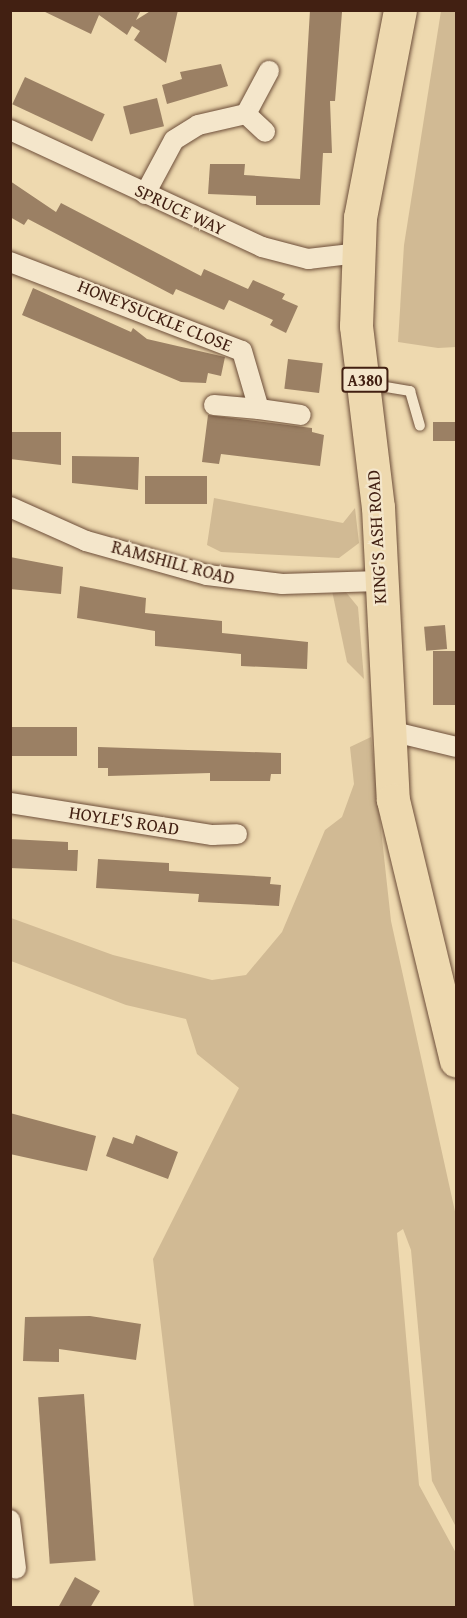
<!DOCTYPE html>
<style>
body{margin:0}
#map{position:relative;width:467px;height:1618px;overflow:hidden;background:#eed9af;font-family:"Gentium Book Plus",serif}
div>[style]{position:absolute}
.green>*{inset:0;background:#d1ba94}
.building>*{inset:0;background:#9b8064;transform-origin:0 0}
.roads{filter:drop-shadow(0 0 2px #6d4e39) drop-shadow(0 0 2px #6d4e39)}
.lane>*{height:10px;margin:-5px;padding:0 5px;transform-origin:5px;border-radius:5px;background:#f4e6cb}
.street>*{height:20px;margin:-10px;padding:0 10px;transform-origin:10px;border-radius:10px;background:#f4e6cb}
.highway>*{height:33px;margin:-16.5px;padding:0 16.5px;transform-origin:16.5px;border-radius:16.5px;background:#eed9af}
span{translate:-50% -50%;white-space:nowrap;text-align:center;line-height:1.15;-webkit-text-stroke:4.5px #f4e6cb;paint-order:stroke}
.shield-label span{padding:2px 4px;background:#f4e6cb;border:2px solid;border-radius:4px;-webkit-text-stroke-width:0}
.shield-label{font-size:16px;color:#422012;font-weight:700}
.street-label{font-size:18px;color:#422012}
.frame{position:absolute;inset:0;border:12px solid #422012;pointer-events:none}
</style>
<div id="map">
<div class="green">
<i style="clip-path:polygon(441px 11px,456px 11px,456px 347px,438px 348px,398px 342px,404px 245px)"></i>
<i style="clip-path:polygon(214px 498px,343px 523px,355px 508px,359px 543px,339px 558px,221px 552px,207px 545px)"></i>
<i style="clip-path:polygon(331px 586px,345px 591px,358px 607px,364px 679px,347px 662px)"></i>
<i style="clip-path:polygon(371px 737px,391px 921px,456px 1216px,456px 1527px,432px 1481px,411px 1250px,403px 1229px,397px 1233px,419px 1485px,456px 1553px,456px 1607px,194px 1607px,153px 1259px,239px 1088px,197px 1054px,186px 1019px,126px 1005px,11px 961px,11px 918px,113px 955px,212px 980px,246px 975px,282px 932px,325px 830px,342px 817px,354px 784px,350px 747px)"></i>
</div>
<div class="building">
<i style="clip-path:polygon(41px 10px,141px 10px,136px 20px,152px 10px,178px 10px,166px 63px,134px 40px,140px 31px,132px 26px,127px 35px,99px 15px,91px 34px)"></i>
<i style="clip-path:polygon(310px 10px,342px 12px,335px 101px,330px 101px,332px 153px,323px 153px,320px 205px,256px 205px,256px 196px,208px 194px,210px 164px,245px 164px,244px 175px,300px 179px)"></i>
<i style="clip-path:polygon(221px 64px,228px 86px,167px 104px,162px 85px,182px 79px,180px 72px)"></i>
<i style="left:25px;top:77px;width:88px;height:30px;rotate:25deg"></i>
<i style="left:157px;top:98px;width:29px;height:35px;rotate:76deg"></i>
<i style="clip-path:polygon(10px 181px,56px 212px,61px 203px,201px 276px,204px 269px,248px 289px,253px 280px,285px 294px,282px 299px,298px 306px,286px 333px,270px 325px,273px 320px,229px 300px,224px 310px,176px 289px,173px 295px,28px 219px,24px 225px,10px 217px)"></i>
<i style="clip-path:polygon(33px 288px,131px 332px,133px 328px,147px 339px,225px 357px,221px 376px,208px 373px,206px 383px,181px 382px,22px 315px)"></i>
<i style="left:288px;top:359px;width:35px;height:30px;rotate:7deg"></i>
<i style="clip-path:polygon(208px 415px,312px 428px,312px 432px,324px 435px,320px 466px,221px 454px,219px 464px,202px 462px)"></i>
<i style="left:456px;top:422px;width:19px;height:23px;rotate:90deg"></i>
<i style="clip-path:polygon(10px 432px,61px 432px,61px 465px,10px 459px)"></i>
<i style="clip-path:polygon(72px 456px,139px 457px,138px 490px,72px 483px)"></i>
<i style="left:207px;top:476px;width:28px;height:62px;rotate:90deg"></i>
<i style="clip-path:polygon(10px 557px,63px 567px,61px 594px,10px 589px)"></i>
<i style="clip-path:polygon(80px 586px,146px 598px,145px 613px,222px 621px,222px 633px,308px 642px,307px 669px,241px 666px,241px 654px,155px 646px,155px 631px,77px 618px)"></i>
<i style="left:445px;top:625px;width:24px;height:21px;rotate:85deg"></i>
<i style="left:456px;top:651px;width:54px;height:23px;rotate:90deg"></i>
<i style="left:10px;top:727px;width:67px;height:29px"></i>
<i style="clip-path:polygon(98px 747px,281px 753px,281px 774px,271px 774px,270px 781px,210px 781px,210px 773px,108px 776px,108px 768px,98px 768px)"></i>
<i style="clip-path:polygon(10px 839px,68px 842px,68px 850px,78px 850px,77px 871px,10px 868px)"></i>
<i style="clip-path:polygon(98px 859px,169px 863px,169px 871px,271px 877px,270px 884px,281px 885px,279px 906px,198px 902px,199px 894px,96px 888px)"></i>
<i style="clip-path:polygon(10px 1113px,96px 1136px,87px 1171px,10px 1154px)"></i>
<i style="clip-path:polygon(136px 1135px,178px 1152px,168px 1179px,106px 1156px,113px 1137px,133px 1144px)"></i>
<i style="clip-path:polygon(90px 1316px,141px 1324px,136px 1360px,59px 1349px,59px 1362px,23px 1361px,25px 1317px)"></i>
<i style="left:84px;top:1394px;width:167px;height:46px;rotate:86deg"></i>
<i style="clip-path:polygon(75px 1577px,100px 1591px,90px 1608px,58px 1608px)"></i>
</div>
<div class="roads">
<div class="lane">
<i style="left:368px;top:384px;width:43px;rotate:9.5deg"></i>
<i style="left:410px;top:391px;width:36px;rotate:74deg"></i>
</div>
<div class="street">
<i style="left:246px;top:114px;width:49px;rotate:-61.9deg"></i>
<i style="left:10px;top:130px;width:278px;rotate:24.9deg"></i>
<i style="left:262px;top:247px;width:48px;rotate:14.6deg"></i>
<i style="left:308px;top:259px;width:50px;rotate:-6.8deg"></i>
<i style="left:145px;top:194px;width:61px;rotate:-61.8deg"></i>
<i style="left:174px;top:140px;width:28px;rotate:-32deg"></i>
<i style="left:198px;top:125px;width:49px;rotate:-12.9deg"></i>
<i style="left:246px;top:114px;width:26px;rotate:43deg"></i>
<i style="left:10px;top:262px;width:248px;rotate:21deg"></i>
<i style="left:242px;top:351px;width:60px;rotate:73.7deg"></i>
<i style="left:259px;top:409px;width:42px;rotate:8.1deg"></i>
<i style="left:214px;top:405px;width:45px;rotate:5.1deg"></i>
<i style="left:10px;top:507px;width:83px;rotate:24.1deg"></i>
<i style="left:86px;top:541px;width:126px;rotate:15.7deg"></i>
<i style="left:207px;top:575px;width:76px;rotate:6.8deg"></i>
<i style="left:282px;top:584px;width:98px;rotate:-1.8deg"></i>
<i style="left:390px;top:731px;width:68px;rotate:13.6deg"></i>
<i style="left:10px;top:803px;width:205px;rotate:9deg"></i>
<i style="left:212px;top:835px;width:25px;rotate:-2deg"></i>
<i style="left:10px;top:1520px;width:49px;rotate:83deg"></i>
</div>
<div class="highway">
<i style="left:400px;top:10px;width:211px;rotate:100.9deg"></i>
<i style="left:360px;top:217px;width:109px;rotate:92.1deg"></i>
<i style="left:356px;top:326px;width:182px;rotate:83.1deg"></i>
<i style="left:378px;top:507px;width:293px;rotate:87.1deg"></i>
<i style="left:393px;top:800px;width:268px;rotate:76.4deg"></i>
</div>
</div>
<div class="shield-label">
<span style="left:365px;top:380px">A380</span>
</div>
<div class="street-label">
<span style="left:180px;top:210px;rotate:25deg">SPRUCE WAY</span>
<span style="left:155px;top:316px;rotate:22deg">HONEYSUCKLE CLOSE</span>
<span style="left:377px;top:537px;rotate:-93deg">KING'S ASH ROAD</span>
<span style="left:173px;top:563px;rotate:15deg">RAMSHILL ROAD</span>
<span style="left:124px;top:821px;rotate:9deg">HOYLE'S ROAD</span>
</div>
<div class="frame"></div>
</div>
